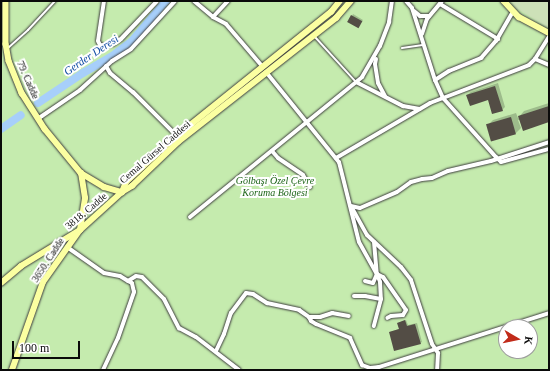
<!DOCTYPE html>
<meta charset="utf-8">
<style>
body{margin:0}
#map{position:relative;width:550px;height:371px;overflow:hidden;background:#fffee6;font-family:Georgia,serif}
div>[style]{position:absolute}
.green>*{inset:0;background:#c5ebae}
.cemetery>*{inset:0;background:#cde1b8}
.shadow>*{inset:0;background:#0003}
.river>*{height:8px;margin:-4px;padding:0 4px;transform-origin:4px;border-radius:4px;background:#a7cffa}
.building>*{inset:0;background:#534d45;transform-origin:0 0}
.roads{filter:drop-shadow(0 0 1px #3d3d3d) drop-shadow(0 0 1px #3d3d3d)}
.lane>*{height:2px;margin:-1px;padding:0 1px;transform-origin:1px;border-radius:1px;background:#fff}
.street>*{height:4px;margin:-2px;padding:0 2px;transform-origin:2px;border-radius:2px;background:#fff}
.secondary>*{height:5.5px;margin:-2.75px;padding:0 2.75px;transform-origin:2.75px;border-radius:2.75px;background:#fbffa1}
span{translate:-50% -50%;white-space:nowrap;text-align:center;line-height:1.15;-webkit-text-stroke:4px #fff;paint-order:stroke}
.street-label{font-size:10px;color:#0a0a0a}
.park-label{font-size:10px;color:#1c6417;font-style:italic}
.water-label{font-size:11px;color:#0d4aa2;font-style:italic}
.frame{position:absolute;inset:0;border:2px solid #0a0a0a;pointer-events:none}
.north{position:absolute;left:498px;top:319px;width:40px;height:40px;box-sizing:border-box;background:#fff;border:1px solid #9d9d9d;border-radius:50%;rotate:99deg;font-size:11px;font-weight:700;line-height:16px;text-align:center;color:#0a0a0a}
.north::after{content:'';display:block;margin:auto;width:14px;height:18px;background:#c12b1a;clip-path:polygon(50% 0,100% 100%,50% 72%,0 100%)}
.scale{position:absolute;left:12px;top:341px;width:68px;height:18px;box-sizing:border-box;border:2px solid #0a0a0a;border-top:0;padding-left:5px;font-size:12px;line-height:14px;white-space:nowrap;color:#0a0a0a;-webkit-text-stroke:3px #fff;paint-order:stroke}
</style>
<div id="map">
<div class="green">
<i style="clip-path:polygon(evenodd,1px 1px,549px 1px,549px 370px,1px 370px,1px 1px,506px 327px,530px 327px,530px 351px,506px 351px,506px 327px)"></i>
</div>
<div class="cemetery">
<i style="clip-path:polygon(511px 1px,549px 1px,549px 28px,516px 8px)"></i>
</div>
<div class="shadow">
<i style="clip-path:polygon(353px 14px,363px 20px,358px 27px,352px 16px)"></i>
<i style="clip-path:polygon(498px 83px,505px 107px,502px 110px,488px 99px,467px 95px,471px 92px)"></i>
<i style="clip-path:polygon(549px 103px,549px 121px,518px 120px,521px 128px,516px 133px,492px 140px,488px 125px,493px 120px,516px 113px,518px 118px,524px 111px)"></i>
<i style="clip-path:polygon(406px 320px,408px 325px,417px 323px,422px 342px,420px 343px,390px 332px,399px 329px,398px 323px)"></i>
</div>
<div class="river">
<i style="left:38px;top:103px;width:54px;rotate:-33.7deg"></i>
<i style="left:83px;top:73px;width:32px;rotate:-30deg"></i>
<i style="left:111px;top:57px;width:25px;rotate:-37deg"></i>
<i style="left:131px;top:42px;width:54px;rotate:-49.5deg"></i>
<i style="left:1px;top:129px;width:24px;rotate:-35deg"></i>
</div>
<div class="building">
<i style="left:351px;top:15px;width:13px;height:8px;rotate:29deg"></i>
<i style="clip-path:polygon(495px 86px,503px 111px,492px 114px,488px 100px,470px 106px,466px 95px)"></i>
<i style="clip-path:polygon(549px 106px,549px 122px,523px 131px,518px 116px)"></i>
<i style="left:511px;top:117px;width:18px;height:26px;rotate:74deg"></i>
<i style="clip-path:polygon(405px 320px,407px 326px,415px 324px,421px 344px,394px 351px,389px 332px,399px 329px,397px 323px)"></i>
</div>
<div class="roads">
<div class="lane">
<i style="left:315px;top:37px;width:61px;rotate:47.7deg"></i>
<i style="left:8px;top:48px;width:27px;rotate:-42deg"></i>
<i style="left:28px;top:30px;width:40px;rotate:-47deg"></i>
<i style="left:402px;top:48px;width:21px;rotate:-8deg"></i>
</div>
<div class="street">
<i style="left:104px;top:1px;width:40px;rotate:98.5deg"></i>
<i style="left:98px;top:41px;width:4px;rotate:63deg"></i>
<i style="left:100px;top:45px;width:4px;rotate:14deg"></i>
<i style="left:104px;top:46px;width:9px;rotate:-13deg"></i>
<i style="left:113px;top:44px;width:9px;rotate:-32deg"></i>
<i style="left:121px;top:39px;width:52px;rotate:-46.5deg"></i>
<i style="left:194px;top:1px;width:25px;rotate:40deg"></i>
<i style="left:213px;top:17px;width:15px;rotate:28deg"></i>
<i style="left:226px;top:24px;width:55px;rotate:49.4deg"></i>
<i style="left:406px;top:1px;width:9px;rotate:49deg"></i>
<i style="left:412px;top:8px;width:76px;rotate:72.3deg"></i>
<i style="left:435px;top:80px;width:20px;rotate:66deg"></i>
<i style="left:443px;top:98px;width:79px;rotate:48.1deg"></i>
<i style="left:496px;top:157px;width:7px;rotate:45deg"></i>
<i style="left:501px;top:162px;width:50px;rotate:-15.2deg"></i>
<i style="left:440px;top:4px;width:68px;rotate:31.1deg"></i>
<i style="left:414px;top:11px;width:8px;rotate:40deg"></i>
<i style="left:420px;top:16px;width:9px"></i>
<i style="left:213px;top:17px;width:22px;rotate:-47deg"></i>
<i style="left:422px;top:34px;width:16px;rotate:-72deg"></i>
<i style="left:427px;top:19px;width:23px;rotate:-50deg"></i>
<i style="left:376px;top:59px;width:5px;rotate:101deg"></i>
<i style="left:375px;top:64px;width:19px;rotate:81deg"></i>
<i style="left:378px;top:83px;width:15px;rotate:62deg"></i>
<i style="left:535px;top:59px;width:15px;rotate:23deg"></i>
<i style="left:106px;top:66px;width:8px;rotate:60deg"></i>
<i style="left:110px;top:73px;width:30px;rotate:40deg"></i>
<i style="left:133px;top:92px;width:57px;rotate:45deg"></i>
<i style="left:266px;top:72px;width:116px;rotate:51deg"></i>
<i style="left:339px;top:162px;width:82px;rotate:76deg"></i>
<i style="left:359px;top:242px;width:37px;rotate:61deg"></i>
<i style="left:377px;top:274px;width:9px;rotate:69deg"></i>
<i style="left:380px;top:282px;width:17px;rotate:87deg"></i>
<i style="left:381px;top:299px;width:28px;rotate:105deg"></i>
<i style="left:435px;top:80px;width:17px;rotate:-33deg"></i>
<i style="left:449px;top:71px;width:35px;rotate:-22deg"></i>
<i style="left:481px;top:58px;width:23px;rotate:-49deg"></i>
<i style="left:496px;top:41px;width:34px;rotate:-60deg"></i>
<i style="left:356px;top:82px;width:53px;rotate:27.1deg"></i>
<i style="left:403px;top:106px;width:17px;rotate:10deg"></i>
<i style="left:39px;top:118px;width:50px;rotate:-34.3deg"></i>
<i style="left:80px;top:90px;width:43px;rotate:-42.2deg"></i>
<i style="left:112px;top:61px;width:22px;rotate:-32deg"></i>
<i style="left:131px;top:49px;width:65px;rotate:-47.5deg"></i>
<i style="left:272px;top:151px;width:9px;rotate:49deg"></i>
<i style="left:278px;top:158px;width:30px;rotate:34deg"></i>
<i style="left:303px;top:175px;width:14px;rotate:60deg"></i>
<i style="left:336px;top:158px;width:109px;rotate:-30.3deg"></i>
<i style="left:430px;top:103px;width:106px;rotate:-21deg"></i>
<i style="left:529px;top:65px;width:8px;rotate:-45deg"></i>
<i style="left:535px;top:59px;width:26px;rotate:-58deg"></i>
<i style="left:351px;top:206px;width:9px;rotate:13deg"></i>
<i style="left:360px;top:208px;width:40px;rotate:-23.4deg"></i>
<i style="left:397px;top:192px;width:17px;rotate:-36deg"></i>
<i style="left:411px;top:182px;width:11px;rotate:-15deg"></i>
<i style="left:422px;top:179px;width:10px;rotate:-6deg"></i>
<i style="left:432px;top:178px;width:17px;rotate:-24deg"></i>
<i style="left:448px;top:171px;width:44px;rotate:-13.1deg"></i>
<i style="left:491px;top:161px;width:61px;rotate:-18.1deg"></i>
<i style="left:352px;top:208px;width:31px;rotate:61deg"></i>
<i style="left:367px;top:235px;width:47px;rotate:43.3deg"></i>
<i style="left:401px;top:267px;width:16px;rotate:52deg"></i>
<i style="left:411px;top:280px;width:67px;rotate:71.8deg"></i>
<i style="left:432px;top:344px;width:11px;rotate:56deg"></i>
<i style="left:438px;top:353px;width:17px;rotate:93deg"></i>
<i style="left:190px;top:217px;width:222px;rotate:-39.1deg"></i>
<i style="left:362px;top:77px;width:36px;rotate:-60deg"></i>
<i style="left:380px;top:46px;width:26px;rotate:-69deg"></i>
<i style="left:389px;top:22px;width:21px;rotate:-82deg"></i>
<i style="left:374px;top:242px;width:32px;rotate:85deg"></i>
<i style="left:377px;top:274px;width:7px;rotate:27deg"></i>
<i style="left:383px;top:277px;width:40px;rotate:55.1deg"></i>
<i style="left:406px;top:310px;width:6px;rotate:121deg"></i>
<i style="left:403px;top:315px;width:12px;rotate:175deg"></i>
<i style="left:391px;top:316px;width:4px;rotate:153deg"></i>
<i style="left:67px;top:247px;width:45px;rotate:35.1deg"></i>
<i style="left:104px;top:273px;width:16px;rotate:11deg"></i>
<i style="left:120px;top:276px;width:9px;rotate:32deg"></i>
<i style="left:128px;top:281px;width:9px;rotate:-32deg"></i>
<i style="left:136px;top:276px;width:6px;rotate:9deg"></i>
<i style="left:142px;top:277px;width:31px;rotate:45deg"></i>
<i style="left:164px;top:299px;width:33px;rotate:63deg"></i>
<i style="left:179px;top:328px;width:19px;rotate:28deg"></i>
<i style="left:196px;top:337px;width:54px;rotate:37.5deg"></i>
<i style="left:365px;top:281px;width:8px;rotate:14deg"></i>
<i style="left:373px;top:283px;width:10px;rotate:-66deg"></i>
<i style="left:354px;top:296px;width:11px"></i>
<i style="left:365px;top:296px;width:16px;rotate:11deg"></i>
<i style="left:309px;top:317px;width:11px"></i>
<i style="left:320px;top:317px;width:13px;rotate:-18deg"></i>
<i style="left:332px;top:313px;width:17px;rotate:10deg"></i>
<i style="left:216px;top:351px;width:19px;rotate:-65deg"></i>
<i style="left:224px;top:334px;width:22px;rotate:-72deg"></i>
<i style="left:231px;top:313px;width:25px;rotate:-53deg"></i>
<i style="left:246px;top:293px;width:7px;rotate:8deg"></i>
<i style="left:253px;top:294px;width:17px;rotate:33deg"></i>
<i style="left:267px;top:303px;width:33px;rotate:12deg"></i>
<i style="left:299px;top:310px;width:12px;rotate:35deg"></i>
<i style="left:309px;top:317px;width:4px;rotate:63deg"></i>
<i style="left:311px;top:321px;width:6px;rotate:31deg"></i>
<i style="left:316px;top:324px;width:37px;rotate:22deg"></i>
<i style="left:350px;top:338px;width:30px;rotate:66deg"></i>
<i style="left:362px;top:365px;width:9px;rotate:21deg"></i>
<i style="left:370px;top:368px;width:9px;rotate:-6deg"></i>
<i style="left:379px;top:367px;width:178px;rotate:-17.6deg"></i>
<i style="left:103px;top:370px;width:35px;rotate:-65deg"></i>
<i style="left:118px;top:338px;width:49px;rotate:-70.8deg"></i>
<i style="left:134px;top:292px;width:9px;rotate:-103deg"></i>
<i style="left:132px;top:283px;width:4px;rotate:-153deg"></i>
</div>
<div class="secondary">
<i style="left:6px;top:1px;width:43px;rotate:90deg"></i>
<i style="left:6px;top:44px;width:17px;rotate:80deg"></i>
<i style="left:9px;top:61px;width:35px;rotate:68deg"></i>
<i style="left:22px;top:93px;width:43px;rotate:57.4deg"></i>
<i style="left:45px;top:129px;width:57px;rotate:50.7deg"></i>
<i style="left:81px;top:173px;width:27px;rotate:31deg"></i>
<i style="left:104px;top:187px;width:19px;rotate:16deg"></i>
<i style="left:504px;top:1px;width:22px;rotate:47deg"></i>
<i style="left:519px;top:17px;width:34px;rotate:28deg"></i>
<i style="left:122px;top:192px;width:11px;rotate:-68deg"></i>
<i style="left:126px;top:182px;width:64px;rotate:-42.5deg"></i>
<i style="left:173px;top:139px;width:203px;rotate:-38.8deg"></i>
<i style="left:331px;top:12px;width:14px;rotate:-51deg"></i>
<i style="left:1px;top:283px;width:26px;rotate:-40deg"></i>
<i style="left:21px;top:266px;width:69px;rotate:-31.4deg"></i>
<i style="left:80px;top:230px;width:57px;rotate:-42.1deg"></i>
<i style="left:122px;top:192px;width:12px;rotate:-31deg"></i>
<i style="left:132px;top:186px;width:64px;rotate:-43.7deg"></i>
<i style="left:178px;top:142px;width:201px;rotate:-38.1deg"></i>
<i style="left:336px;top:18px;width:23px;rotate:-49deg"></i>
<i style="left:12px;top:370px;width:93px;rotate:-70.6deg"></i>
<i style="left:43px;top:282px;width:64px;rotate:-54.6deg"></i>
<i style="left:80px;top:230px;width:32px;rotate:-81deg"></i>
<i style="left:85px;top:198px;width:25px;rotate:-99deg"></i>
</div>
</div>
<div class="street-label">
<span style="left:28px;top:80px;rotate:66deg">79. Cadde</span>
<span style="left:155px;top:152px;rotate:-41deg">Cemal Gürsel Caddesi</span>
<span style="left:86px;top:211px;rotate:-40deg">3818. Cadde</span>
<span style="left:48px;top:260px;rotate:-57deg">3650. Cadde</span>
</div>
<div class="park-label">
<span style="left:275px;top:186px">Gölbaşı Özel Çevre<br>Koruma Bölgesi</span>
</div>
<div class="water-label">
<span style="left:91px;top:55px;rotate:-34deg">Gerder Deresi</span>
</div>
<div class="frame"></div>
<div class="north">K</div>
<div class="scale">100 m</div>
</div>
